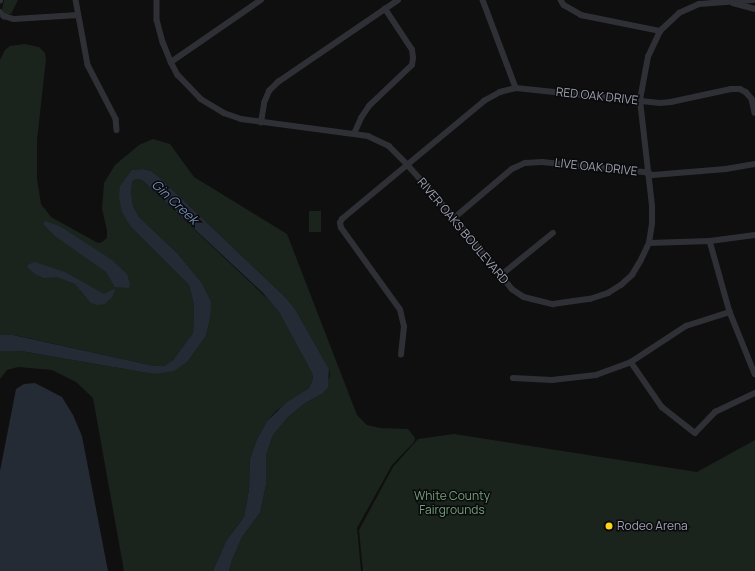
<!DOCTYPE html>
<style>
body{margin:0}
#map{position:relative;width:755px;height:571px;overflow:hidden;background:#0f0f10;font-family:Manrope,sans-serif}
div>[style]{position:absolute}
.green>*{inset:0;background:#1b231d;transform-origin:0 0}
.water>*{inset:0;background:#242b35}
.minor>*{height:5.5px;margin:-2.75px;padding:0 2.75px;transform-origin:2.75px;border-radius:2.75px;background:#2f2f36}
.dots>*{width:11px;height:11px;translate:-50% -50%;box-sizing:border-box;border:2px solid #0a0a0b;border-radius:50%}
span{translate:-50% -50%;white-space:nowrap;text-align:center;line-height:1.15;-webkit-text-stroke:3px #0a0a0b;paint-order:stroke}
.street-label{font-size:12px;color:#9ea1b3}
.park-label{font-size:12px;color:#72a07c}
.poi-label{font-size:12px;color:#9ea1b3}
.left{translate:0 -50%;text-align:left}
.water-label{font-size:13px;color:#708ab3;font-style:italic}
</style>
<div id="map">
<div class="green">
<i style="clip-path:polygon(4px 0,18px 0,11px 14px,6px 14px,2px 10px)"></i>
<i style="clip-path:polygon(25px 44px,39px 47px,45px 53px,46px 59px,37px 140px,37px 179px,41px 204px,51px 217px,98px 243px,102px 242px,107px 238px,107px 230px,102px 209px,104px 183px,115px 165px,139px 145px,153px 139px,170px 144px,194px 177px,287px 234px,357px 415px,367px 425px,380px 428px,408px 429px,415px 438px,414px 442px,392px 465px,357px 528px,361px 571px,229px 571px,232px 560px,242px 537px,260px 513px,266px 485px,266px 455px,273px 435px,288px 417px,305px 403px,322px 394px,330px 376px,329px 369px,295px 309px,286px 298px,159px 177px,151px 171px,142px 169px,132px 170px,131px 227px,189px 285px,194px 305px,193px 333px,173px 360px,164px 366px,154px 366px,14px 335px,0 335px,0 60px,5px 50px,10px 46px)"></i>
<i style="clip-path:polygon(136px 179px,142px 180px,270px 301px,279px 312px,312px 373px,313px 379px,309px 388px,276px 411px,267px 421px,257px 439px,250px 459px,249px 489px,244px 517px,226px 541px,213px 571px,124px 571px,93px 398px,76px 382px,52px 370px,18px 367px,7px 370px,0 379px,0 351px,21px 351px,154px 374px,188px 361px,206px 336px,210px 318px,201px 282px,177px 253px,139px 217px,133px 206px,131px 192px,132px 182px)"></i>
<i style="left:309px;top:211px;width:12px;height:21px"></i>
<i style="clip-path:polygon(454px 434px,697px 472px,755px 440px,755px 571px,363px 571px,359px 530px,393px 467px,418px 439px)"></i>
</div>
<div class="water">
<i style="clip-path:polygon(142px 169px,151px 171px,159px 177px,286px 298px,295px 309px,329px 369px,328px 387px,322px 394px,305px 403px,288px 417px,273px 435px,266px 455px,266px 485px,260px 513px,242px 537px,232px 560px,229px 571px,213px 571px,226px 541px,244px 517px,249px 489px,250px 459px,257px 439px,267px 421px,286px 403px,309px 388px,313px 379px,312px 373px,279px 312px,263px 293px,142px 180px,136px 179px,132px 182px,131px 192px,133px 206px,139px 217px,177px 253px,201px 282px,211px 302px,210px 318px,206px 336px,188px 361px,174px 371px,154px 374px,21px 351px,0 351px,0 335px,13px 335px,154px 366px,164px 366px,173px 360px,193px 333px,194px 305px,189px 285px,131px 227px,122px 212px,119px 197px,120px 186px,132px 170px)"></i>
<i style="clip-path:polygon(46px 221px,61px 227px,112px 260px,127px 274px,130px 284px,129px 288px,115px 287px,106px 272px,55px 236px,43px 224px)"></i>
<i style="clip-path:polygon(35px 262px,65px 272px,104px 294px,114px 289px,115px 291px,112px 297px,105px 304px,98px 305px,91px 303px,75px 284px,57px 277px,44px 278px,35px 274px,27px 267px,29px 264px)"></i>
<i style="clip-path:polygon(35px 383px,62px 397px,73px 415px,82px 436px,108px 571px,0 571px,0 471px,16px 389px,24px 384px)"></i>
</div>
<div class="minor">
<i style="left:76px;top:0;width:66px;rotate:79.5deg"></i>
<i style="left:88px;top:65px;width:61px;rotate:62.6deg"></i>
<i style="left:116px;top:119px;width:11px;rotate:85deg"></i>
<i style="left:157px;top:0;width:20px;rotate:90deg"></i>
<i style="left:157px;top:20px;width:23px;rotate:75deg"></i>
<i style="left:163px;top:42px;width:22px;rotate:68deg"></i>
<i style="left:171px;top:62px;width:15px;rotate:62deg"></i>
<i style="left:178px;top:75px;width:33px;rotate:46deg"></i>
<i style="left:201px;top:99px;width:27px;rotate:31deg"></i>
<i style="left:224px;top:113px;width:18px;rotate:19deg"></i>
<i style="left:241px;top:119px;width:128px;rotate:7.6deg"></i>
<i style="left:368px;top:136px;width:23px;rotate:25deg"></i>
<i style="left:389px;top:146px;width:25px;rotate:45deg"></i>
<i style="left:407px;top:164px;width:72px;rotate:48.4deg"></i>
<i style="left:455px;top:218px;width:91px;rotate:51.2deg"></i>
<i style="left:512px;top:289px;width:14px;rotate:34deg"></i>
<i style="left:524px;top:297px;width:30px;rotate:14deg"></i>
<i style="left:553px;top:304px;width:37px;rotate:-8deg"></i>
<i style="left:590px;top:299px;width:19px;rotate:-18deg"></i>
<i style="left:608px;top:293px;width:15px;rotate:-32deg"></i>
<i style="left:621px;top:285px;width:15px;rotate:-42deg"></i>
<i style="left:632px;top:275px;width:17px;rotate:-59deg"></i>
<i style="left:641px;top:260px;width:19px;rotate:-65deg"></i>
<i style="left:649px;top:243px;width:20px;rotate:-81deg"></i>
<i style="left:652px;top:223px;width:17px;rotate:-90deg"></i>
<i style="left:652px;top:206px;width:107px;rotate:-96.5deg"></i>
<i style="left:640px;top:100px;width:44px;rotate:-79.5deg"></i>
<i style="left:648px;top:57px;width:29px;rotate:-65deg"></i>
<i style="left:660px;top:31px;width:26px;rotate:-43deg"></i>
<i style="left:679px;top:13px;width:22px;rotate:-24deg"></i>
<i style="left:699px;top:4px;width:54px;rotate:-4.2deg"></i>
<i style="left:483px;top:0;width:94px;rotate:69.4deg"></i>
<i style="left:561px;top:0;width:6px;rotate:59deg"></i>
<i style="left:564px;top:5px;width:20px;rotate:30deg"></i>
<i style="left:581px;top:15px;width:81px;rotate:11.4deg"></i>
<i style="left:0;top:1px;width:1px;rotate:-90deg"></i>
<i style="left:733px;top:3px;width:23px;rotate:15deg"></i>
<i style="left:0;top:12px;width:6px;rotate:45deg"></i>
<i style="left:4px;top:16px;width:10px;rotate:17deg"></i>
<i style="left:14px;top:19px;width:64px;rotate:-3.6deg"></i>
<i style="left:171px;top:62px;width:109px;rotate:-34.6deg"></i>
<i style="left:261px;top:123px;width:20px;rotate:-81deg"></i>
<i style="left:264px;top:103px;width:13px;rotate:-67deg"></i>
<i style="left:269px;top:91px;width:13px;rotate:-45deg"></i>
<i style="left:278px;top:82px;width:145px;rotate:-34.3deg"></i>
<i style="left:354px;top:134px;width:17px;rotate:-66deg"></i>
<i style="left:361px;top:118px;width:14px;rotate:-56deg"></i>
<i style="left:369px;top:106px;width:59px;rotate:-43.6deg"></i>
<i style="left:412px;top:65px;width:7px;rotate:-82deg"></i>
<i style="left:413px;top:58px;width:8px;rotate:-97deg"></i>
<i style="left:412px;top:50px;width:49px;rotate:-123.4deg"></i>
<i style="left:454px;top:218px;width:76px;rotate:-40.2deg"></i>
<i style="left:512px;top:169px;width:14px;rotate:-25deg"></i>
<i style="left:525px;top:163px;width:17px;rotate:-3deg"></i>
<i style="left:542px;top:162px;width:102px;rotate:5.6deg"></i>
<i style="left:644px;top:172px;width:9px;rotate:18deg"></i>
<i style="left:653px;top:175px;width:73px;rotate:-4.7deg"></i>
<i style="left:726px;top:169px;width:29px;rotate:-10deg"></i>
<i style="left:710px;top:241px;width:74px;rotate:74.3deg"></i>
<i style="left:730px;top:312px;width:67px;rotate:68deg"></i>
<i style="left:649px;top:243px;width:61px;rotate:-1.9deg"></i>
<i style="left:710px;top:241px;width:45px;rotate:-7.6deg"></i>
<i style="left:500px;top:276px;width:68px;rotate:-39.1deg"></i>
<i style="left:401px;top:355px;width:28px;rotate:-84deg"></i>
<i style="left:404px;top:327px;width:17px;rotate:-103deg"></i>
<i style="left:400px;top:310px;width:101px;rotate:-125.7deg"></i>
<i style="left:341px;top:228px;width:5px;rotate:-101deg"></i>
<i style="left:340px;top:223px;width:4px;rotate:-63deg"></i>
<i style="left:342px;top:219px;width:185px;rotate:-39.7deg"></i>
<i style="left:484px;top:101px;width:18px;rotate:-29deg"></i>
<i style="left:500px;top:92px;width:16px;rotate:-14deg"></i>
<i style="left:516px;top:88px;width:145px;rotate:5.9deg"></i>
<i style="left:660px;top:103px;width:11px;rotate:-5deg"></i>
<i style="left:671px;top:102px;width:61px;rotate:-12.2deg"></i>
<i style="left:731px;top:89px;width:9px"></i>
<i style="left:740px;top:89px;width:7px;rotate:27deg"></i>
<i style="left:746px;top:92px;width:9px;rotate:49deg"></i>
<i style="left:752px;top:99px;width:14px;rotate:78deg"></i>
<i style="left:631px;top:362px;width:55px;rotate:55.4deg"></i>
<i style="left:662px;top:407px;width:42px;rotate:38.2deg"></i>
<i style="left:695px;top:433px;width:29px;rotate:-46deg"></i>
<i style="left:715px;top:412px;width:44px;rotate:-25.4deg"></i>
<i style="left:513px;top:378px;width:39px;rotate:3deg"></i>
<i style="left:552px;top:380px;width:44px;rotate:-6.5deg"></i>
<i style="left:596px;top:375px;width:37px;rotate:-20deg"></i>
<i style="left:631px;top:362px;width:66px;rotate:-33.2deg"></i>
<i style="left:686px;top:326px;width:46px;rotate:-17.7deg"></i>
</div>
<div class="dots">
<i style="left:609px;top:526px;background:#ffd318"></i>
</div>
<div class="street-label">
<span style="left:597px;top:96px;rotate:6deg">RED OAK DRIVE</span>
<span style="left:596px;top:167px;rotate:6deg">LIVE OAK DRIVE</span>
<span style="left:463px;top:231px;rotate:50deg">RIVER OAKS BOULEVARD</span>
</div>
<div class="park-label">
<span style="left:452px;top:503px">White County<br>Fairgrounds</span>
</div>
<div class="poi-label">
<span class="left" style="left:617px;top:526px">Rodeo Arena</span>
</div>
<div class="water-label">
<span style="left:175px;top:202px;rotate:43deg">Gin Creek</span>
</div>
</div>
